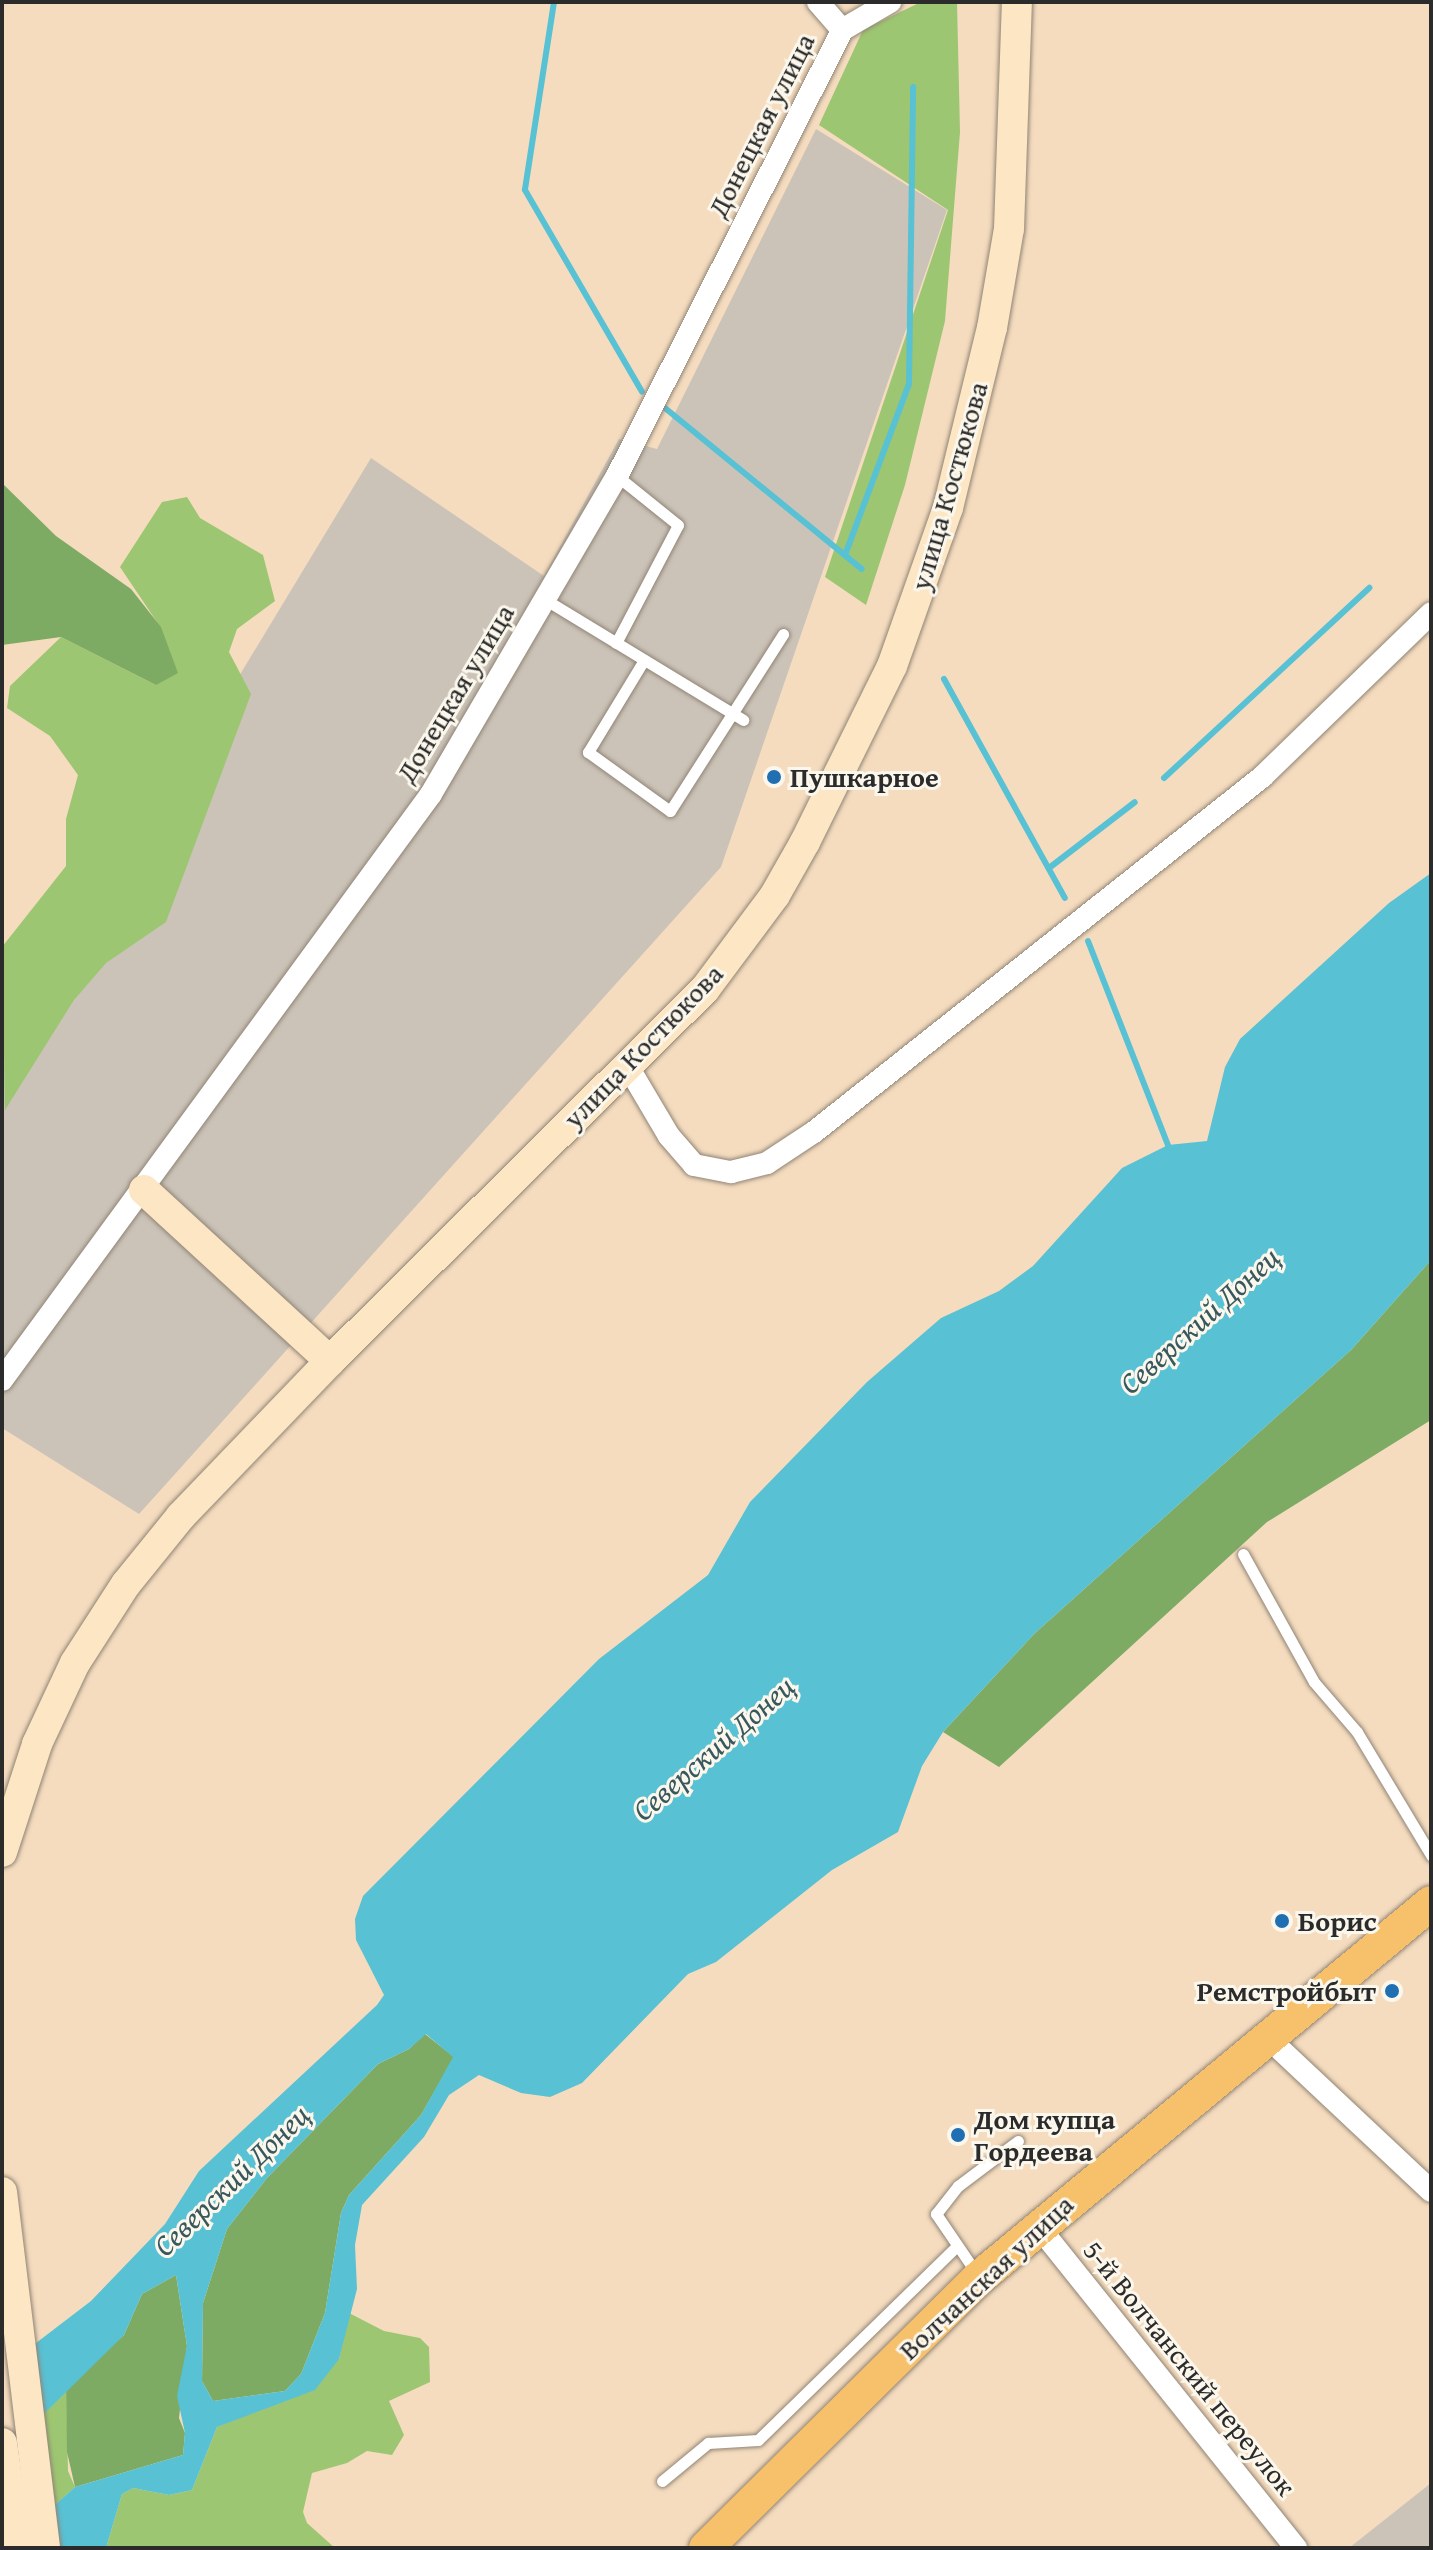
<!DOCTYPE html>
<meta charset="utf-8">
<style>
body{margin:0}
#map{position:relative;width:1433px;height:2550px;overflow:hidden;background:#f5dcbf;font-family:"Gentium Book Plus",serif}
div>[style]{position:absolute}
.industrial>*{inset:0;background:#cbc3b8}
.green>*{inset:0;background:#9dc672}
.forest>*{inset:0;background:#7eab64}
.water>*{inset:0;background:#58c1d4}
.pier>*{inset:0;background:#f5dcbf}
.stream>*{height:6px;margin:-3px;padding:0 3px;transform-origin:3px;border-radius:3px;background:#58c1d4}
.roads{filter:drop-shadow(0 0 2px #908475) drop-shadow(0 0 2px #908475)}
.lane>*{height:11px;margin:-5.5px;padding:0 5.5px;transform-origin:5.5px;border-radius:5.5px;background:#fff}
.street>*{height:22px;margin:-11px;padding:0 11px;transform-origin:11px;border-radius:11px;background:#fff}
.secondary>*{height:30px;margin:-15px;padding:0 15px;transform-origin:15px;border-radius:15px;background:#fce6c4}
.primary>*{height:34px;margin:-17px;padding:0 17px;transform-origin:17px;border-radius:17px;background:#f7c06b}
.dots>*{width:22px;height:22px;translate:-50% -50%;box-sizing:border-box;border:4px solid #fbf7ec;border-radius:50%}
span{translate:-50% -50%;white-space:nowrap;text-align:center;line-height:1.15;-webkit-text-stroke:6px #fbf7ec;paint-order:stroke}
.street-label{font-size:28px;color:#2b2b2b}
.poi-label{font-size:28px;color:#2b2b2b;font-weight:700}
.left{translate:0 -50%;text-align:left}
.right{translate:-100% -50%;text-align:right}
.water-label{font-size:30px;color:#38585e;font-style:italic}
.frame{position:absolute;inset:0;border:4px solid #2b2b2b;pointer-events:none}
</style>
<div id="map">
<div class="industrial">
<i style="clip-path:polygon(816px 129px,947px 210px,721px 867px,139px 1514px,2px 1428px,2px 1068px,371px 458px,544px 576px,619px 439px,657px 449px)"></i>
<i style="clip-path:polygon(1431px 2483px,1431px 2548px,1349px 2548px)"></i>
</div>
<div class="green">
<i style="clip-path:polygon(921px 2px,957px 2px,960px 132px,945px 321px,905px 485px,866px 605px,825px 577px,948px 210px,819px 125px,863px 30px)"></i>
<i style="clip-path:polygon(187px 497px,200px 518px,263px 555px,275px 601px,237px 629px,229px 652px,251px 694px,166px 922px,106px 963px,74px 1000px,5px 1110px,2px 947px,66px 866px,66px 819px,78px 775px,50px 736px,7px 708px,10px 686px,61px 637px,156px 685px,161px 628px,120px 567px,162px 502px)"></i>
<i style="clip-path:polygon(349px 2313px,384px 2331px,420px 2338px,429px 2347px,430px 2382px,389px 2401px,404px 2435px,392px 2455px,367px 2451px,347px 2463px,312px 2473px,303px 2512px,307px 2523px,335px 2548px,106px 2548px,122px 2494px,133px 2488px,169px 2495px,192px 2490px,217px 2427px,250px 2413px,339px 2359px)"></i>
<i style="clip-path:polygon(66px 2387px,68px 2471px,75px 2487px,6px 2548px,2px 2455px)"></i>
</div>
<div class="forest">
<i style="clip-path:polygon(2px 483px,56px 536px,131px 589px,161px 627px,178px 673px,156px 685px,61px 637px,2px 645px)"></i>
<i style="clip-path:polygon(1431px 1260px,1431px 1420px,1267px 1522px,999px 1767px,943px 1732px,1034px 1634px,1351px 1350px)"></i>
<i style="clip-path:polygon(425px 2034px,454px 2057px,421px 2115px,349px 2195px,341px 2213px,325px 2313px,301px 2374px,285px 2391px,213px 2401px,202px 2381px,203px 2303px,227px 2229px,267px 2178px,378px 2064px,409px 2049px)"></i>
<i style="clip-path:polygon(176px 2275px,187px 2346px,179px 2418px,185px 2433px,183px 2455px,75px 2487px,67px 2452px,66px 2387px,124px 2335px,142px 2294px)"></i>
</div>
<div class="water">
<i style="clip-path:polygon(evenodd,1431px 873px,1431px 1260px,1351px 1350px,1034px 1634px,943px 1732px,922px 1766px,898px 1832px,832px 1870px,716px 1962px,688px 1974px,582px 2083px,550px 2097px,521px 2093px,479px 2075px,449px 2095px,424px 2137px,362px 2205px,355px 2245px,357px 2289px,339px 2359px,315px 2390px,217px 2427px,192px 2490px,169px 2495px,133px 2488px,122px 2494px,106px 2548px,6px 2548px,75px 2487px,183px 2455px,185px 2433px,177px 2396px,187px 2346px,176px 2275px,142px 2294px,124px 2335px,2px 2455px,2px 2369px,91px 2301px,165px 2224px,199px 2171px,377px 2005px,384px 1995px,356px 1940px,355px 1919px,363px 1896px,599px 1659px,708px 1575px,750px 1502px,867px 1382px,941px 1318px,999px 1291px,1033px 1266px,1122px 1168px,1168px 1145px,1207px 1141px,1225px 1067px,1240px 1039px,1389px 903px,1431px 873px,426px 2034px,453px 2057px,421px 2115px,349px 2195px,341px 2213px,325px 2313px,301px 2374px,285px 2391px,213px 2401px,202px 2381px,203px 2303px,227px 2229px,267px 2178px,378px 2064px,409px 2049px,426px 2034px)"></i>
</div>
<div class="pier">
<i style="clip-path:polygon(32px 2342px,42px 2418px,2px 2459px,2px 2364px)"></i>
</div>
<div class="stream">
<i style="left:554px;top:2px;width:190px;rotate:98.8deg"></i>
<i style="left:525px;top:190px;width:233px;rotate:59.9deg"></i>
<i style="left:665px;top:408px;width:254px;rotate:39.3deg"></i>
<i style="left:845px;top:555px;width:183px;rotate:-69.5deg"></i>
<i style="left:909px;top:384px;width:297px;rotate:-89.2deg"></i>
<i style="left:944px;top:679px;width:250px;rotate:61.1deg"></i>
<i style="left:1164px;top:778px;width:280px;rotate:-42.8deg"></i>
<i style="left:1049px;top:868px;width:108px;rotate:-37.5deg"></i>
<i style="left:1088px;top:941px;width:225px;rotate:68.6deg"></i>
</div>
<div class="roads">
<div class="lane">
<i style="left:546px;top:600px;width:231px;rotate:31.3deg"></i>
<i style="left:616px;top:643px;width:133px;rotate:-62.3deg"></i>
<i style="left:678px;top:525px;width:78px;rotate:-141.2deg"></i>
<i style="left:644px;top:660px;width:108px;rotate:121.3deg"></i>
<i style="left:588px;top:752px;width:101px;rotate:35.7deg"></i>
<i style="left:670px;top:811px;width:210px;rotate:-57.4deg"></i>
<i style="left:1243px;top:1554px;width:146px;rotate:61deg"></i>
<i style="left:1314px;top:1682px;width:66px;rotate:49.3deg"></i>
<i style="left:1357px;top:1732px;width:144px;rotate:59deg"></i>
<i style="left:977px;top:2274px;width:73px;rotate:-124.3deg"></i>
<i style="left:936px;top:2214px;width:36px;rotate:-52deg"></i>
<i style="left:958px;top:2186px;width:75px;rotate:-36.9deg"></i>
<i style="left:662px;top:2481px;width:60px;rotate:-39.6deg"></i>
<i style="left:708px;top:2443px;width:50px;rotate:-3.4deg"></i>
<i style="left:758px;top:2440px;width:278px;rotate:-44.3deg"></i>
</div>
<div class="street">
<i style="left:818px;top:2px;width:37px;rotate:49deg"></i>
<i style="left:627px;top:1065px;width:82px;rotate:59.4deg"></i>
<i style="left:669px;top:1136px;width:38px;rotate:49deg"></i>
<i style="left:694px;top:1165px;width:38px;rotate:11deg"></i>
<i style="left:731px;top:1172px;width:37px;rotate:-14deg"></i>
<i style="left:767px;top:1163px;width:56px;rotate:-33.4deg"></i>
<i style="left:814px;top:1132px;width:572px;rotate:-38.39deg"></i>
<i style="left:1262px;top:777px;width:235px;rotate:-44.1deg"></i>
<i style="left:2px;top:1380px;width:726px;rotate:-53.79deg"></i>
<i style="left:431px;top:794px;width:368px;rotate:-59.7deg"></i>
<i style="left:617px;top:476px;width:500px;rotate:-63.2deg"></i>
<i style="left:842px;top:30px;width:56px;rotate:-30.3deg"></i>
<i style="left:1266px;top:2036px;width:226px;rotate:43.2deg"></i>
<i style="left:1038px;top:2226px;width:413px;rotate:51.3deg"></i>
</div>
<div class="secondary">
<i style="left:144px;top:1190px;width:253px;rotate:42.6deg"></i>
<i style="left:2px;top:1852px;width:114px;rotate:-72deg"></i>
<i style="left:37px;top:1744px;width:89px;rotate:-64.9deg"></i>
<i style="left:75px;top:1663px;width:94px;rotate:-57.2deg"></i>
<i style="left:126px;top:1584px;width:87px;rotate:-51deg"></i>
<i style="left:181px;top:1516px;width:215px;rotate:-46.1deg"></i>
<i style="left:330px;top:1361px;width:528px;rotate:-44.77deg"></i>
<i style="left:705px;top:989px;width:117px;rotate:-53.3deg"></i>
<i style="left:775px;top:895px;width:61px;rotate:-60.5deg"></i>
<i style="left:805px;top:842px;width:196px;rotate:-63.7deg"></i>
<i style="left:892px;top:666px;width:168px;rotate:-70.5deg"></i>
<i style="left:948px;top:508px;width:185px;rotate:-76.3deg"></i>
<i style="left:992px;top:328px;width:100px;rotate:-80.3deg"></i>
<i style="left:1009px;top:229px;width:227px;rotate:-88deg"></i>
<i style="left:2px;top:2192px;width:359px;rotate:83.1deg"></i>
<i style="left:2px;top:2443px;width:106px;rotate:81.9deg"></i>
</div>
<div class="primary">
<i style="left:706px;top:2548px;width:384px;rotate:-44.7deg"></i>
<i style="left:979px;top:2278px;width:587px;rotate:-39.68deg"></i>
</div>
</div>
<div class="dots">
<i style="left:774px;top:777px;background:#1f6fb2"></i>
<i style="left:1282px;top:1921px;background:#1f6fb2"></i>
<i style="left:1392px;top:1991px;background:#1f6fb2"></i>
<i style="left:958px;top:2135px;background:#1f6fb2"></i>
</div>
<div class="street-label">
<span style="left:761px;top:125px;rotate:-63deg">Донецкая улица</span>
<span style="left:949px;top:486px;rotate:-74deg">улица Костюкова</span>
<span style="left:455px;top:693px;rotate:-59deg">Донецкая улица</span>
<span style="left:643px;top:1046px;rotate:-46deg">улица Костюкова</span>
<span style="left:986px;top:2277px;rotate:-43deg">Волчанская улица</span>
<span style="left:1190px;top:2368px;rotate:51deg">5-й Волчанский переулок</span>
</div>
<div class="poi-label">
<span class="left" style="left:790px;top:777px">Пушкарное</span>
<span class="left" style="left:1298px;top:1921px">Борис</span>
<span class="right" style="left:1376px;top:1991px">Ремстройбыт</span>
<span class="left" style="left:974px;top:2135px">Дом купца<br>Гордеева</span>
</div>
<div class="water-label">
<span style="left:1199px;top:1320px;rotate:-42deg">Северский Донец</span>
<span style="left:713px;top:1748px;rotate:-41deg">Северский Донец</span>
<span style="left:231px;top:2180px;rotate:-44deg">Северский Донец</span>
</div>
<div class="frame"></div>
</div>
